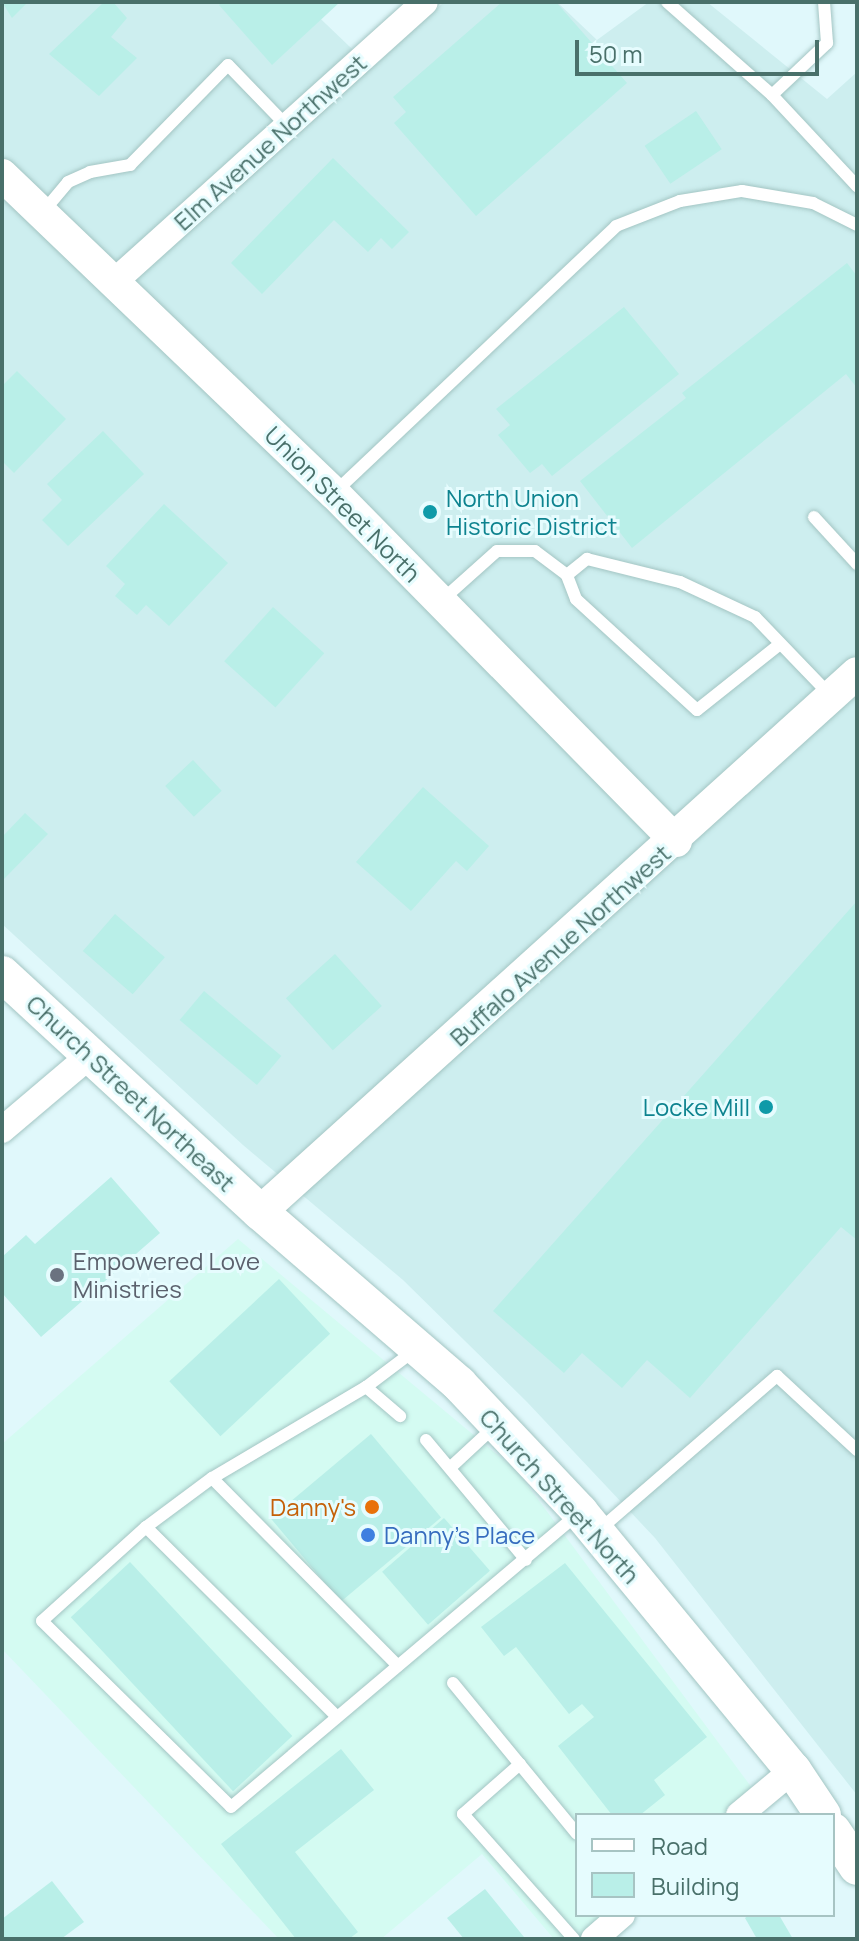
<!DOCTYPE html>
<style>
body{margin:0}
#map{position:relative;width:859px;height:1941px;overflow:hidden;background:#e0f8fb;font-family:Manrope,sans-serif}
div>[style]{position:absolute}
.residential>*{inset:0;background:#cdeeef}
.commercial>*{inset:0;background:#d4fbf2}
.building>*{inset:0;background:#b9efe8;transform-origin:0 0}
.roads{filter:drop-shadow(0 0 2px #a3c5c3) drop-shadow(0 0 2px #a3c5c3)}
.service>*{height:12px;margin:-6px;padding:0 6px;transform-origin:6px;border-radius:6px;background:#fff}
.minor>*{height:26px;margin:-13px;padding:0 13px;transform-origin:13px;border-radius:13px;background:#fff}
.tertiary>*{height:32px;margin:-16px;padding:0 16px;transform-origin:16px;border-radius:16px;background:#fff}
.secondary>*{height:36px;margin:-18px;padding:0 18px;transform-origin:18px;border-radius:18px;background:#fff}
.dots>*{width:22px;height:22px;translate:-50% -50%;box-sizing:border-box;border:4px solid #e6fcfe;border-radius:50%}
span{translate:-50% -50%;white-space:nowrap;text-align:center;line-height:1.15;-webkit-text-stroke:6px #e6fcfe;paint-order:stroke}
.street-label{font-size:24px;color:#49706a}
.culture-label{font-size:24px;color:#0d838f}
.left{translate:0 -50%;text-align:left}
.right{translate:-100% -50%;text-align:right}
.worship-label{font-size:24px;color:#5b616d}
.food-label{font-size:24px;color:#c56008}
.shop-label{font-size:24px;color:#366cbe}
.frame{position:absolute;inset:0;border:4px solid #49706a;pointer-events:none}
.legend{position:absolute;left:575px;top:1813px;width:260px;height:104px;box-sizing:border-box;background:#e6fcfe;border:2px solid #a7c4c3;margin:0;padding:10px 14px;list-style:none;font-size:24px;color:#49706a}
.legend li{display:flex;align-items:center;gap:16px;height:40px}
.legend b{width:40px;border:2px solid #a7c4c3}
.scale{position:absolute;left:575px;top:40px;width:244px;height:36px;box-sizing:border-box;border:4px solid #49706a;border-top:0;padding-left:10px;font-size:24px;line-height:28px;white-space:nowrap;color:#49706a;-webkit-text-stroke:6px #e6fcfe;paint-order:stroke}
</style>
<div id="map">
<div class="residential">
<i style="clip-path:polygon(2px 2px,303px 2px,372px 68px,444px 2px,557px 2px,597px 40px,649px 2px,707px 2px,827px 99px,857px 72px,857px 1795px,655px 1538px,527px 1402px,403px 1280px,243px 1145px,2px 924px)"></i>
</div>
<div class="commercial">
<i style="clip-path:polygon(238px 1239px,517px 1471px,755px 1792px,728px 1815px,577px 1815px,577px 1915px,609px 1915px,577px 1939px,554px 1939px,482px 1854px,381px 1939px,279px 1939px,2px 1649px,2px 1444px)"></i>
</div>
<div class="building">
<i style="clip-path:polygon(2px 2px,28px 2px,12px 18px)"></i>
<i style="clip-path:polygon(104px 2px,113px 2px,127px 18px,111px 37px,137px 58px,99px 96px,49px 54px)"></i>
<i style="clip-path:polygon(222px 2px,340px 2px,272px 65px,219px 5px)"></i>
<i style="clip-path:polygon(502px 2px,556px 2px,627px 83px,476px 216px,394px 123px,406px 112px,393px 97px)"></i>
<i style="left:696px;top:111px;width:46px;height:62px;rotate:56deg"></i>
<i style="clip-path:polygon(333px 158px,409px 232px,392px 249px,381px 238px,368px 252px,334px 220px,262px 294px,231px 263px)"></i>
<i style="clip-path:polygon(847px 263px,857px 276px,857px 388px,846px 374px,632px 548px,580px 481px,686px 398px,682px 393px)"></i>
<i style="clip-path:polygon(624px 307px,679px 374px,552px 476px,542px 464px,530px 473px,498px 435px,510px 425px,496px 409px)"></i>
<i style="clip-path:polygon(17px 371px,66px 419px,14px 473px,2px 461px,2px 386px)"></i>
<i style="clip-path:polygon(103px 431px,144px 474px,68px 546px,42px 520px,62px 500px,47px 484px)"></i>
<i style="clip-path:polygon(164px 504px,228px 563px,169px 626px,146px 605px,137px 615px,115px 596px,125px 584px,106px 566px)"></i>
<i style="left:273px;top:607px;width:69px;height:73px;rotate:42deg"></i>
<i style="left:193px;top:760px;width:42px;height:38px;rotate:47deg"></i>
<i style="clip-path:polygon(423px 787px,489px 846px,467px 871px,456px 861px,411px 911px,356px 862px)"></i>
<i style="clip-path:polygon(25px 813px,48px 834px,2px 881px,2px 837px)"></i>
<i style="clip-path:polygon(857px 901px,857px 1240px,841px 1227px,690px 1398px,647px 1360px,622px 1388px,582px 1353px,564px 1373px,493px 1311px)"></i>
<i style="left:115px;top:914px;width:66px;height:49px;rotate:41deg"></i>
<i style="left:335px;top:954px;width:70px;height:66px;rotate:48deg"></i>
<i style="left:204px;top:991px;width:101px;height:38px;rotate:40deg"></i>
<i style="clip-path:polygon(111px 1177px,160px 1233px,41px 1337px,2px 1293px,2px 1257px,26px 1235px,35px 1244px)"></i>
<i style="left:279px;top:1279px;width:75px;height:150px;rotate:47deg"></i>
<i style="left:371px;top:1434px;width:109px;height:131px;rotate:50deg"></i>
<i style="left:444px;top:1518px;width:70px;height:82px;rotate:49deg"></i>
<i style="left:130px;top:1562px;width:238px;height:81px;rotate:47deg"></i>
<i style="clip-path:polygon(565px 1563px,707px 1737px,654px 1780px,665px 1795px,640px 1815px,612px 1815px,558px 1746px,594px 1717px,582px 1704px,569px 1714px,516px 1647px,504px 1656px,481px 1627px)"></i>
<i style="clip-path:polygon(341px 1749px,374px 1790px,295px 1852px,358px 1932px,349px 1939px,296px 1939px,221px 1844px)"></i>
<i style="clip-path:polygon(52px 1881px,84px 1922px,61px 1939px,4px 1939px,2px 1919px)"></i>
<i style="clip-path:polygon(485px 1889px,524px 1937px,522px 1939px,464px 1939px,447px 1918px)"></i>
<i style="clip-path:polygon(749px 1915px,779px 1915px,793px 1939px,757px 1939px,745px 1918px)"></i>
</div>
<div class="roads">
<div class="service">
<i style="left:667px;top:2px;width:140px;rotate:41.5deg"></i>
<i style="left:772px;top:95px;width:125px;rotate:47deg"></i>
<i style="left:772px;top:95px;width:76px;rotate:-43.4deg"></i>
<i style="left:827px;top:43px;width:41px;rotate:-94.2deg"></i>
<i style="left:43px;top:212px;width:39px;rotate:-50deg"></i>
<i style="left:68px;top:182px;width:24px;rotate:-24deg"></i>
<i style="left:90px;top:172px;width:41px;rotate:-9.9deg"></i>
<i style="left:130px;top:165px;width:140px;rotate:-45.6deg"></i>
<i style="left:228px;top:65px;width:85px;rotate:46deg"></i>
<i style="left:334px;top:493px;width:388px;rotate:-43.4deg"></i>
<i style="left:616px;top:226px;width:69px;rotate:-21.3deg"></i>
<i style="left:680px;top:201px;width:63px;rotate:-9.2deg"></i>
<i style="left:742px;top:191px;width:72px;rotate:9.6deg"></i>
<i style="left:813px;top:203px;width:49px;rotate:26.6deg"></i>
<i style="left:814px;top:517px;width:64px;rotate:47.5deg"></i>
<i style="left:441px;top:601px;width:75px;rotate:-41.8deg"></i>
<i style="left:497px;top:551px;width:38px"></i>
<i style="left:535px;top:551px;width:40px;rotate:37deg"></i>
<i style="left:780px;top:644px;width:106px;rotate:141.5deg"></i>
<i style="left:697px;top:710px;width:164px;rotate:-137.5deg"></i>
<i style="left:576px;top:599px;width:26px;rotate:-111deg"></i>
<i style="left:567px;top:575px;width:26px;rotate:-39deg"></i>
<i style="left:587px;top:559px;width:96px;rotate:13.9deg"></i>
<i style="left:680px;top:582px;width:83px;rotate:25deg"></i>
<i style="left:755px;top:617px;width:107px;rotate:46.1deg"></i>
<i style="left:415px;top:1350px;width:61px;rotate:142.9deg"></i>
<i style="left:366px;top:1387px;width:179px;rotate:149.4deg"></i>
<i style="left:212px;top:1478px;width:82px;rotate:143.4deg"></i>
<i style="left:146px;top:1527px;width:140px;rotate:137.9deg"></i>
<i style="left:42px;top:1621px;width:265px;rotate:44.5deg"></i>
<i style="left:231px;top:1807px;width:453px;rotate:-40.2deg"></i>
<i style="left:366px;top:1387px;width:45px;rotate:40.5deg"></i>
<i style="left:426px;top:1440px;width:156px;rotate:50.2deg"></i>
<i style="left:452px;top:1466px;width:56px;rotate:-42.8deg"></i>
<i style="left:212px;top:1478px;width:264px;rotate:45.3deg"></i>
<i style="left:146px;top:1527px;width:267px;rotate:44.8deg"></i>
<i style="left:598px;top:1531px;width:237px;rotate:-40.9deg"></i>
<i style="left:777px;top:1376px;width:109px;rotate:42.8deg"></i>
<i style="left:453px;top:1683px;width:195px;rotate:50.6deg"></i>
<i style="left:520px;top:1764px;width:76px;rotate:138.7deg"></i>
<i style="left:463px;top:1814px;width:167px;rotate:48.4deg"></i>
</div>
<div class="minor">
<i style="left:114px;top:282px;width:418px;rotate:-42deg"></i>
<i style="left:2px;top:1130px;width:113px;rotate:-40.3deg"></i>
<i style="left:739px;top:1815px;width:70px;rotate:-39.8deg"></i>
<i style="left:594px;top:1939px;width:37px;rotate:-41deg"></i>
</div>
<div class="tertiary">
<i style="left:2px;top:175px;width:460px;rotate:43.8deg"></i>
<i style="left:334px;top:493px;width:488px;rotate:45.5deg"></i>
<i style="left:260px;top:1212px;width:804px;rotate:-42.08deg"></i>
</div>
<div class="secondary">
<i style="left:2px;top:974px;width:351px;rotate:42.7deg"></i>
<i style="left:260px;top:1212px;width:263px;rotate:40.8deg"></i>
<i style="left:459px;top:1384px;width:176px;rotate:46.6deg"></i>
<i style="left:580px;top:1512px;width:335px;rotate:50.5deg"></i>
<i style="left:793px;top:1770px;width:54px;rotate:56.3deg"></i>
<i style="left:833px;top:1831px;width:43px;rotate:56.3deg"></i>
</div>
</div>
<div class="dots">
<i style="left:430px;top:512px;background:#0f9aa8"></i>
<i style="left:766px;top:1107px;background:#0f9aa8"></i>
<i style="left:57px;top:1275px;background:#6b7280"></i>
<i style="left:372px;top:1507px;background:#e8710a"></i>
<i style="left:368px;top:1535px;background:#3f7fe0"></i>
</div>
<div class="street-label">
<span style="left:270px;top:142px;rotate:-42deg">Elm Avenue Northwest</span>
<span style="left:343px;top:504px;rotate:45deg">Union Street North</span>
<span style="left:560px;top:945px;rotate:-42deg">Buffalo Avenue Northwest</span>
<span style="left:131px;top:1093px;rotate:43deg">Church Street Northeast</span>
<span style="left:560px;top:1496px;rotate:48deg">Church Street North</span>
</div>
<div class="culture-label">
<span class="left" style="left:446px;top:512px">North Union<br>Historic District</span>
<span class="right" style="left:750px;top:1107px">Locke Mill</span>
</div>
<div class="worship-label">
<span class="left" style="left:73px;top:1275px">Empowered Love<br>Ministries</span>
</div>
<div class="food-label">
<span class="right" style="left:356px;top:1507px">Danny's</span>
</div>
<div class="shop-label">
<span class="left" style="left:384px;top:1535px">Danny's Place</span>
</div>
<div class="frame"></div>
<ul class="legend">
<li><b style="height:10px;background:#fff"></b>Road</li>
<li><b style="height:22px;background:#b9efe8"></b>Building</li>
</ul>
<div class="scale">50 m</div>
</div>
